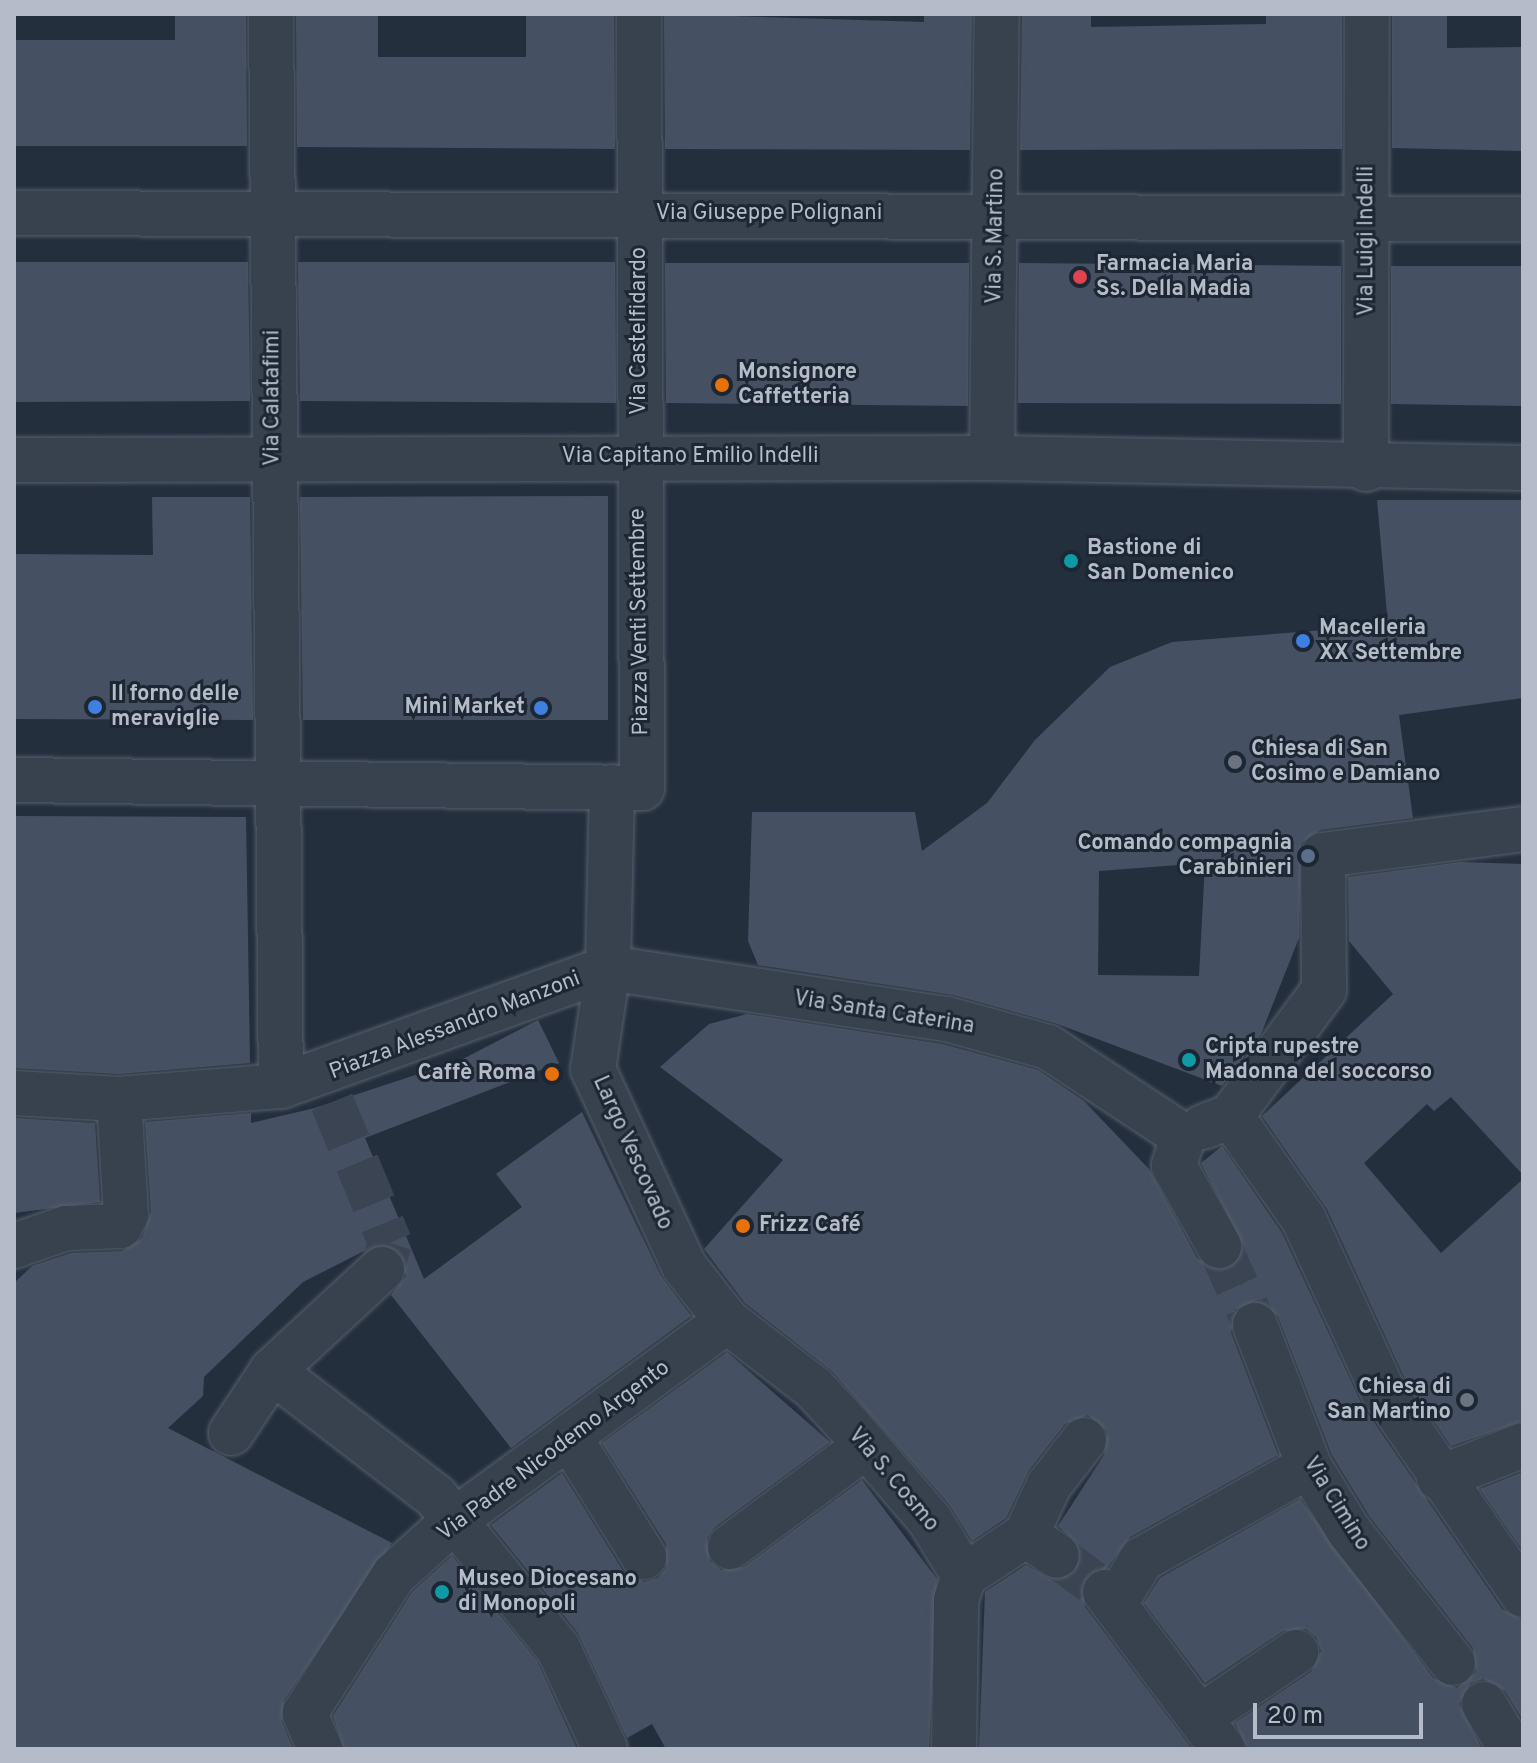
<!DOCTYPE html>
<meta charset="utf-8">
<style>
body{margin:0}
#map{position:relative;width:1537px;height:1763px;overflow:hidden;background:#242f3e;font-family:Overpass,sans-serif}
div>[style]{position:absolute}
.building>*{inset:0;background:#455162}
.minor-tunnel>*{height:44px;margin-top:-22px;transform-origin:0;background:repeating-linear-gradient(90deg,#3a4453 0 44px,transparent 0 66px)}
.roads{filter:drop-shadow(0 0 2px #565f6c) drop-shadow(0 0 2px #565f6c)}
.minor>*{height:44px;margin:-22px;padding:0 22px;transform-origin:22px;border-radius:22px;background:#38414e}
.dots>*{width:22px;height:22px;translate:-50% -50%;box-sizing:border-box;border:4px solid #1d2633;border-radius:50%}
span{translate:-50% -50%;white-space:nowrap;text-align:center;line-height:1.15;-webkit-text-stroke:6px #1d2633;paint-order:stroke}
.street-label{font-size:22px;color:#b4bcc9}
.poi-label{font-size:22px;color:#b4bcc9;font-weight:700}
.left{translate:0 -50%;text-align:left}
.right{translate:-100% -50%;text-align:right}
.frame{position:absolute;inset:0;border:16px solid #b4bcc9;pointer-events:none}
.scale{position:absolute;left:1253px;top:1703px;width:170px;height:36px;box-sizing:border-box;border:4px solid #b4bcc9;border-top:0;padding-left:10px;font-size:24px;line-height:28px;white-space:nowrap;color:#b4bcc9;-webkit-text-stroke:6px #1d2633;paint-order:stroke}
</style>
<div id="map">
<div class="building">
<i style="clip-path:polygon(175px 14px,246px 14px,247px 146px,14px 146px,14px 40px,175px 40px)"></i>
<i style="clip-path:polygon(296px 14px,378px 14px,378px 57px,526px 57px,526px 14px,614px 14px,615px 149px,297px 147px)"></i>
<i style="clip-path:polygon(664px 14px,924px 22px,924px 14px,972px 14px,970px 150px,665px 149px)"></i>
<i style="clip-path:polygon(1022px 14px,1091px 14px,1091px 27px,1266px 24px,1266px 14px,1342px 14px,1342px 149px,1020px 150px)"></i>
<i style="clip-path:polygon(1392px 14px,1447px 14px,1447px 48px,1523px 47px,1523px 151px,1392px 148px)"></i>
<i style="clip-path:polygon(14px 262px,248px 262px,250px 401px,14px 402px)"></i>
<i style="clip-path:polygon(298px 262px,615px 262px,616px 403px,300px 401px)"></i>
<i style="clip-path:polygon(665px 263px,969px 263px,968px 406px,666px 403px)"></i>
<i style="clip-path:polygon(1019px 263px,1341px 266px,1341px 404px,1018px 403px)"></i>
<i style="clip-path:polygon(1391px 266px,1523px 266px,1523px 406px,1391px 404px)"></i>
<i style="clip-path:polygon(608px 496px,608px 720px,303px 720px,300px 497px)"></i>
<i style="clip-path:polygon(152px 497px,250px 497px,253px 720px,14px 719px,14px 554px,153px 555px)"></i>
<i style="clip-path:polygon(evenodd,1377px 500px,1523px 500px,1523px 698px,1399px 715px,1413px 818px,1320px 830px,1301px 843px,1299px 938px,1261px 1034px,1222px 1086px,1055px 1023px,954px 995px,758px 965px,748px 941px,752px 812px,915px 812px,922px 851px,987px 803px,1035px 740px,1110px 667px,1172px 642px,1388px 625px,1377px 500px,1205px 863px,1199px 976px,1098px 975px,1099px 871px,1205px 863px)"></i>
<i style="clip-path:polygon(14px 816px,246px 817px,250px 1063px,119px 1074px,14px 1068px)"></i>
<i style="clip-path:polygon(1461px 862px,1523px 864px,1523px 1175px,1451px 1097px,1434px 1111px,1427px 1104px,1364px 1163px,1441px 1253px,1523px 1179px,1523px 1421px,1451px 1446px,1405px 1379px,1327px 1209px,1262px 1116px,1393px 994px,1349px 941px,1348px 877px)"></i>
<i style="clip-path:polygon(747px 1014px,942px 1044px,1038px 1070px,1084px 1101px,1149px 1169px,1197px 1258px,1218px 1271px,1232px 1267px,1244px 1247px,1201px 1163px,1222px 1146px,1282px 1233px,1362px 1405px,1502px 1609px,1523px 1620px,1523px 1720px,1505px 1691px,1483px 1679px,1471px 1683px,1459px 1704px,1482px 1749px,1248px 1749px,1235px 1723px,1311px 1672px,1321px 1651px,1316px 1637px,1306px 1629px,1283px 1631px,1205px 1683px,1144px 1603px,1160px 1578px,1300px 1499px,1433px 1678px,1457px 1688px,1476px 1672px,1473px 1648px,1370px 1517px,1332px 1455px,1278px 1316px,1258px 1300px,1235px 1310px,1231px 1333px,1278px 1455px,1130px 1537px,1107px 1568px,1082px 1583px,1085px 1607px,1192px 1749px,979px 1749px,985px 1592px,1026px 1565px,1054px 1581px,1077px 1571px,1080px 1546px,1058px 1526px,1104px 1455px,1107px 1431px,1088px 1415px,1065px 1424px,1029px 1470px,1006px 1518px,972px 1541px,949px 1504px,832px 1371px,745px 1303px,704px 1249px,783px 1160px,660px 1067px,709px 1024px)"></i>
<i style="clip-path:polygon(538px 1020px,559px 1063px,365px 1138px,424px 1279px,522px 1207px,496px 1174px,582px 1112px,661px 1276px,691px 1316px,511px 1448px,391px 1295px,406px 1276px,400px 1252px,376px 1245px,303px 1282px,204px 1377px,203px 1396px,168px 1428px,392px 1543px,284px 1700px,282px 1722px,293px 1749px,14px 1749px,14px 1283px,32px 1266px,71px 1253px,122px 1251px,142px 1238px,151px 1212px,145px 1122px,251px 1113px,251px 1123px,315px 1108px,461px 1060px)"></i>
<i style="clip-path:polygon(14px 1118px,95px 1123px,100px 1202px,14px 1213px)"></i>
<i style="clip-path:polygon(727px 1352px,830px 1442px,715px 1527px,707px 1538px,710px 1561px,721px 1570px,744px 1567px,862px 1480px,937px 1579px,929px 1749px,666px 1749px,652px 1724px,627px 1738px,578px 1633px,491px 1525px,562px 1473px,623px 1571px,644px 1582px,658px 1578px,666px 1568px,666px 1544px,602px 1443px)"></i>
<i style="clip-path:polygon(1523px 1472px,1523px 1551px,1480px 1489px)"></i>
<i style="clip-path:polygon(452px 1556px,537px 1661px,577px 1749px,344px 1749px,333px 1716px,413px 1591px)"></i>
</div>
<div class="minor-tunnel">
<i style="left:332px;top:1102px;width:152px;rotate:67.6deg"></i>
<i style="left:390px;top:1243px;width:27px;rotate:107deg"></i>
<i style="left:1219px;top:1246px;width:87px;rotate:65.5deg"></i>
<i style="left:1057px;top:1556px;width:60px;rotate:36.9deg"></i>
</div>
<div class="roads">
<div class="minor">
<i style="left:271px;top:14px;width:1072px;rotate:89.47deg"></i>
<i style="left:14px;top:213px;width:1509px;rotate:0.23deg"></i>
<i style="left:992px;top:458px;width:444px;rotate:-89.4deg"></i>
<i style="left:14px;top:460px;width:978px;rotate:-0.12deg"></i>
<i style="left:992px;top:458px;width:531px;rotate:1.08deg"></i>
<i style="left:1366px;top:469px;width:455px;rotate:-89.9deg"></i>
<i style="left:14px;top:780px;width:628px;rotate:0.73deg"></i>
<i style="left:642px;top:788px;width:774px;rotate:-90.22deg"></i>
<i style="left:612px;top:787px;width:181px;rotate:91.3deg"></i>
<i style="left:608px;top:968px;width:102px;rotate:98.4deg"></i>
<i style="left:593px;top:1069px;width:217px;rotate:65.2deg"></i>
<i style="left:684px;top:1266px;width:70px;rotate:52deg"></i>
<i style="left:727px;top:1321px;width:110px;rotate:37.6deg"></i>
<i style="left:814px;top:1388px;width:53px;rotate:47.3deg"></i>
<i style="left:850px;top:1427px;width:123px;rotate:49.3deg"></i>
<i style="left:930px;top:1520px;width:66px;rotate:58.7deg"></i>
<i style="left:964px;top:1576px;width:74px;rotate:-33.5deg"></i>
<i style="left:1026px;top:1535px;width:37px;rotate:34deg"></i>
<i style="left:608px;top:968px;width:343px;rotate:8.6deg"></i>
<i style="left:947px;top:1019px;width:105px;rotate:15.5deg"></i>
<i style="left:1048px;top:1047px;width:162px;rotate:33.4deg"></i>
<i style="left:14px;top:1093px;width:105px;rotate:3.3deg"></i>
<i style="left:119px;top:1099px;width:163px;rotate:-4.6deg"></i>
<i style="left:281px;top:1086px;width:348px;rotate:-19.8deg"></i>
<i style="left:1231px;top:1116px;width:127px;rotate:54.9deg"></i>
<i style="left:1304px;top:1220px;width:188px;rotate:65.2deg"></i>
<i style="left:1383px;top:1391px;width:247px;rotate:55.5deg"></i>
<i style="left:1203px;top:1127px;width:30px;rotate:-21deg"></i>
<i style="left:1231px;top:1116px;width:157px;rotate:-53.6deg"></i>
<i style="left:1324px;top:990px;width:135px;rotate:-90.4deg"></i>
<i style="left:1323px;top:855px;width:202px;rotate:-7.4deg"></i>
<i style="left:1183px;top:1136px;width:31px;rotate:107deg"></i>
<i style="left:1174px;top:1166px;width:92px;rotate:60.6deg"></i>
<i style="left:14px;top:1246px;width:55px;rotate:-19.1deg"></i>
<i style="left:66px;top:1228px;width:54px;rotate:-2.1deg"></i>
<i style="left:120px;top:1226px;width:13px;rotate:-63deg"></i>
<i style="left:126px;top:1214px;width:115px;rotate:-93.5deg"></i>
<i style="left:382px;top:1269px;width:150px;rotate:137.2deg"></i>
<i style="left:272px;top:1371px;width:207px;rotate:37.5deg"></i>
<i style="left:436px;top:1497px;width:194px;rotate:51.1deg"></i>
<i style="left:558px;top:1648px;width:111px;rotate:65deg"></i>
<i style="left:1255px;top:1325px;width:151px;rotate:69deg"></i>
<i style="left:1309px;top:1466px;width:76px;rotate:58.4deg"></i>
<i style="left:1349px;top:1531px;width:168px;rotate:51.8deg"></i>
<i style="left:231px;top:1433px;width:74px;rotate:-56.5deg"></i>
<i style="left:571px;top:1440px;width:138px;rotate:58deg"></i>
<i style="left:1439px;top:1478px;width:90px;rotate:-21.4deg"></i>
<i style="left:1026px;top:1535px;width:55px;rotate:-65.3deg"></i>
<i style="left:1049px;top:1485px;width:57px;rotate:-52.1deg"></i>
<i style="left:730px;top:1547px;width:169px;rotate:-36.6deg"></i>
<i style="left:1105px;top:1592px;width:196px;rotate:53.1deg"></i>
<i style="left:1117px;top:1600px;width:48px;rotate:-58.6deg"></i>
<i style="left:1142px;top:1559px;width:191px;rotate:-29.1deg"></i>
<i style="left:1484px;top:1704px;width:52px;rotate:59deg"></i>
<i style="left:1200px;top:1717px;width:116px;rotate:-34.1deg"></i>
<i style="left:320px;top:1749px;width:39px;rotate:-113deg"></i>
<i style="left:305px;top:1713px;width:164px;rotate:-57.2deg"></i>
<i style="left:394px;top:1575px;width:82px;rotate:-42deg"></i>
<i style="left:455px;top:1520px;width:337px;rotate:-36.2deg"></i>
<i style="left:954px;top:1749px;width:149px;rotate:-89.2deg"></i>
<i style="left:956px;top:1600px;width:25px;rotate:-72deg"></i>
</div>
</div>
<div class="dots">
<i style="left:1080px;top:277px;background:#e0444e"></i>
<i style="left:722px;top:385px;background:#e8710a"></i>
<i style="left:1071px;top:561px;background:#0f9aa8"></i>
<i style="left:1303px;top:641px;background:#3f7fe0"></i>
<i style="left:95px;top:707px;background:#3f7fe0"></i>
<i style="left:541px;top:708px;background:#3f7fe0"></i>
<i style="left:1235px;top:762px;background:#6b7280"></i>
<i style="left:1308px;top:856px;background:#5c6f8a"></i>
<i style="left:1189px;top:1060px;background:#0f9aa8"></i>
<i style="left:552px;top:1074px;background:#e8710a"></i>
<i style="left:743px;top:1226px;background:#e8710a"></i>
<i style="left:1467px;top:1400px;background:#6b7280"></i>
<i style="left:442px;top:1592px;background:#0f9aa8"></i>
</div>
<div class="street-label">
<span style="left:769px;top:214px">Via Giuseppe Polignani</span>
<span style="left:996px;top:236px;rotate:-89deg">Via S. Martino</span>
<span style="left:1367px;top:241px;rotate:-90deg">Via Luigi Indelli</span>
<span style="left:640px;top:331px;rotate:-90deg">Via Castelfidardo</span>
<span style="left:273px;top:398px;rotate:-90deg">Via Calatafimi</span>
<span style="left:690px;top:457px">Via Capitano Emilio Indelli</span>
<span style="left:640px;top:622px;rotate:-91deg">Piazza Venti Settembre</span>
<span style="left:884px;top:1013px;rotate:9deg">Via Santa Caterina</span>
<span style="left:455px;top:1026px;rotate:-21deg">Piazza Alessandro Manzoni</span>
<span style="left:632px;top:1153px;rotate:66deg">Largo Vescovado</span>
<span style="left:554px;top:1451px;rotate:-37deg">Via Padre Nicodemo Argento</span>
<span style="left:893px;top:1480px;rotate:50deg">Via S. Cosmo</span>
<span style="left:1336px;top:1504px;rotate:58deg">Via Cimino</span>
</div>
<div class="poi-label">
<span class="left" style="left:1096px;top:277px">Farmacia Maria<br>Ss. Della Madia</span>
<span class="left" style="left:738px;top:385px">Monsignore<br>Caffetteria</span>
<span class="left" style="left:1087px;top:561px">Bastione di<br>San Domenico</span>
<span class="left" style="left:1319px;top:641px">Macelleria<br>XX Settembre</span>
<span class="left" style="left:111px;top:707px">Il forno delle<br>meraviglie</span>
<span class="right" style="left:525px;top:708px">Mini Market</span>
<span class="left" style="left:1251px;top:762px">Chiesa di San<br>Cosimo e Damiano</span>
<span class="right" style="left:1292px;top:856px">Comando compagnia<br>Carabinieri</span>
<span class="left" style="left:1205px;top:1060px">Cripta rupestre<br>Madonna del soccorso</span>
<span class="right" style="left:536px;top:1074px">Caffè Roma</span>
<span class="left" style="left:759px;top:1226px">Frizz Café</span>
<span class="right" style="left:1451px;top:1400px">Chiesa di<br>San Martino</span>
<span class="left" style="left:458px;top:1592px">Museo Diocesano<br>di Monopoli</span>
</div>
<div class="frame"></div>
<div class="scale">20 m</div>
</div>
